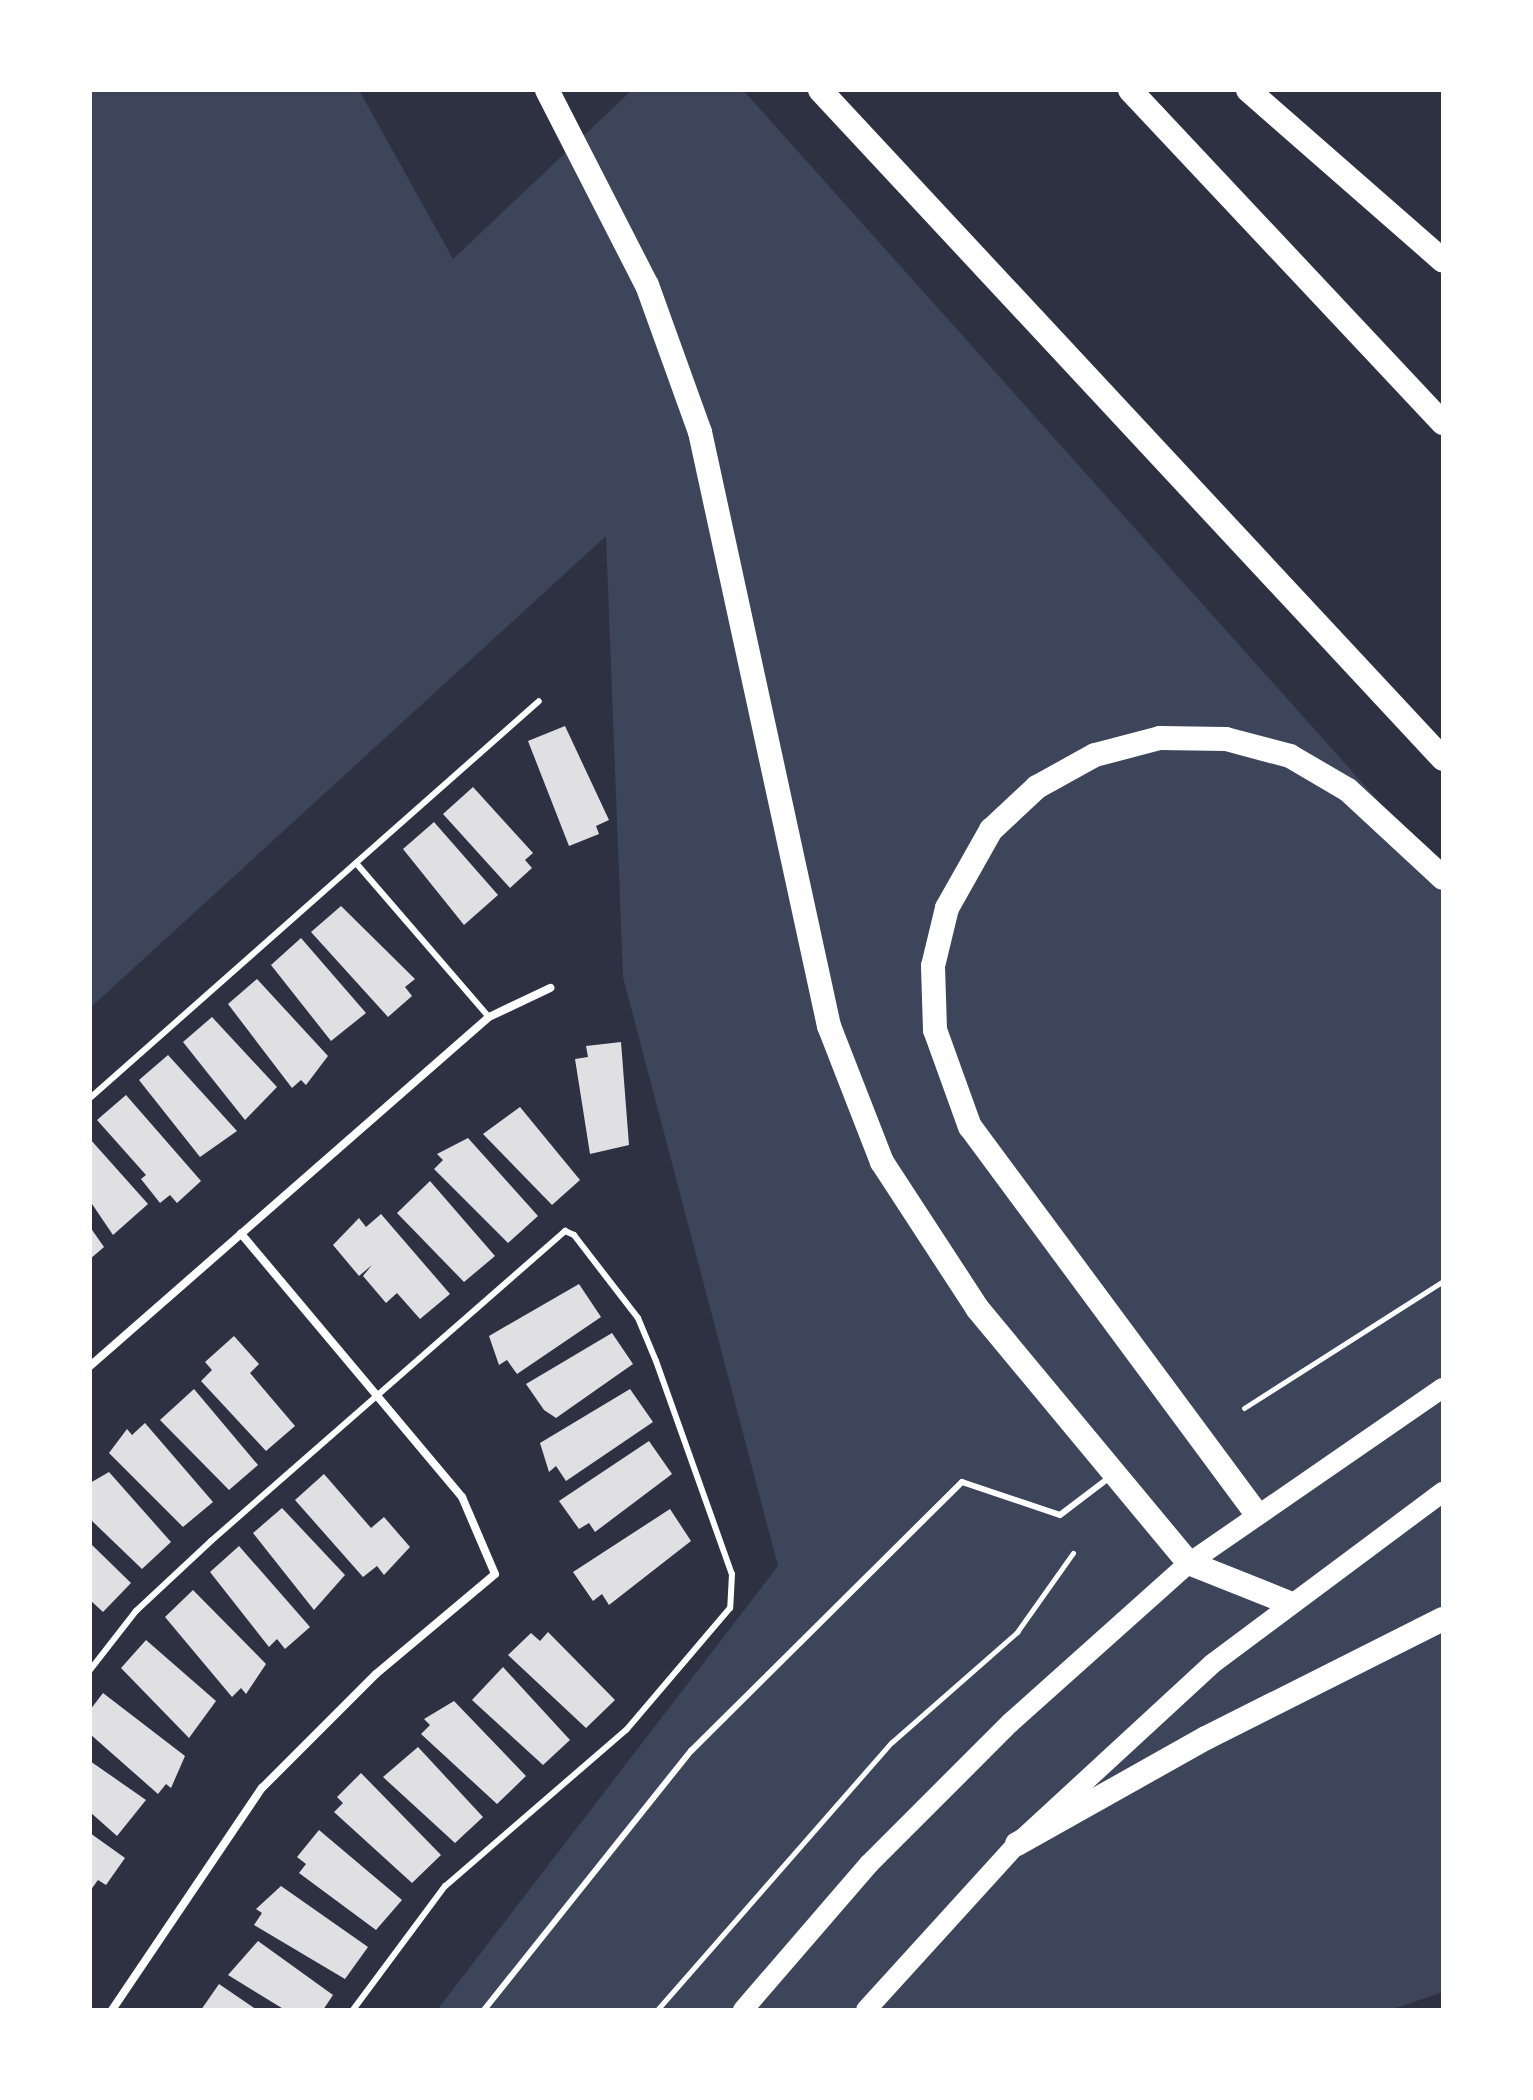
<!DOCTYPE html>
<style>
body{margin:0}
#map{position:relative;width:1533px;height:2100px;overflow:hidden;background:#2d3142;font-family:Raleway,sans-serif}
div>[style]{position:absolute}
.green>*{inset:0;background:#3c4559}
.building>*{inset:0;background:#e0e0e3}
.path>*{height:5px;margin:-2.5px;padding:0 2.5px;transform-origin:2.5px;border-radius:2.5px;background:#fff}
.service>*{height:6px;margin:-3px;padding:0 3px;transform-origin:3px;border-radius:3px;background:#fff}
.minor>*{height:8px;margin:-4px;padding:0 4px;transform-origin:4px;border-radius:4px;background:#fff}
.primary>*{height:20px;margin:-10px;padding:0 10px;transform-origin:10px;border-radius:10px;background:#fff}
.motorway>*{height:24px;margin:-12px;padding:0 12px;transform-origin:12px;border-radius:12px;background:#fff}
span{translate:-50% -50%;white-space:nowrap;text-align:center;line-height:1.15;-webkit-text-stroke:6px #fff;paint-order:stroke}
.frame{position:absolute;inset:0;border:92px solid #fff;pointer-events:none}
</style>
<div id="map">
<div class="green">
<i style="clip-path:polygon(90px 90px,359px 90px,453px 259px,632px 90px,743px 90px,1443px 873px,1443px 1992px,1390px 2010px,437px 2010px,778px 1566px,623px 977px,606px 536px,90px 1008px)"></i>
</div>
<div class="building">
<i style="clip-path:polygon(565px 726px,609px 820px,596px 826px,599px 834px,569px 846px,528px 741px)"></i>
<i style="clip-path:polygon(473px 787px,533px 853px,525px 860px,532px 868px,510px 888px,443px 814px)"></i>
<i style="clip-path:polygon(434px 822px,498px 895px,464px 925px,403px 849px)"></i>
<i style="clip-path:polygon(341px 906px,415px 979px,405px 987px,412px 996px,388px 1017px,311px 932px)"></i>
<i style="clip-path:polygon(301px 938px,366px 1013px,331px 1041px,271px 965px)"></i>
<i style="clip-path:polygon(257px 979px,328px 1056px,306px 1085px,301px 1080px,292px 1088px,228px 1004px)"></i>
<i style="clip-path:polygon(212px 1017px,277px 1087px,245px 1120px,183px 1042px)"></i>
<i style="clip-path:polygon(621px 1042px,629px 1145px,590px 1154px,575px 1059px,588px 1057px,586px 1046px)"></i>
<i style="clip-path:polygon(168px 1055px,237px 1131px,200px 1157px,139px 1080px)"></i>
<i style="clip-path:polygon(126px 1095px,201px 1181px,177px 1203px,170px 1195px,160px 1203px,141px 1179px,146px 1175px,97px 1120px)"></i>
<i style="clip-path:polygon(520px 1107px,580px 1180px,552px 1205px,483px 1134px)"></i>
<i style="clip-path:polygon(468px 1138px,538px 1216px,508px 1243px,434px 1169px,443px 1160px,437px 1154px)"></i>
<i style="clip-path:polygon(90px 1139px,148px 1204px,113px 1235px,90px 1201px)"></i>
<i style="clip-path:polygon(430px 1181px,495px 1256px,464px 1282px,397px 1213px)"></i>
<i style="clip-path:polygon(381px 1214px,450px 1294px,420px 1319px,397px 1293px,386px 1303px,363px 1276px,372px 1265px,359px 1276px,333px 1245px,359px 1218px,366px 1227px)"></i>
<i style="clip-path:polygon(90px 1227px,104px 1247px,90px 1259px)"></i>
<i style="clip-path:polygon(579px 1284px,601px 1317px,517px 1374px,507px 1360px,499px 1365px,489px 1336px)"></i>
<i style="clip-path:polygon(612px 1333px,633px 1364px,556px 1418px,544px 1410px,526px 1384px)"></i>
<i style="clip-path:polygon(234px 1336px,259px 1364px,250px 1373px,295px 1426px,266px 1451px,201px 1381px,212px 1370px,205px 1362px)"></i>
<i style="clip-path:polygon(194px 1389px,258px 1465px,229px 1490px,160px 1420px)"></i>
<i style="clip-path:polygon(630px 1389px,653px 1422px,566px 1481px,556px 1466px,549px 1472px,540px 1443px)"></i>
<i style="clip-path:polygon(145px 1423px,213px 1502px,183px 1527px,109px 1453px,127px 1429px,132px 1435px)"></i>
<i style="clip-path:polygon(649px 1441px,672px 1474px,595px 1532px,589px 1523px,579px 1529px,559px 1501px)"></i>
<i style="clip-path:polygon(109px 1472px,171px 1542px,142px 1569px,90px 1519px,90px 1483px)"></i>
<i style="clip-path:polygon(324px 1474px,371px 1528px,384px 1517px,410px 1547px,384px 1575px,377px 1566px,363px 1577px,295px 1500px)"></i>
<i style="clip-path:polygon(282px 1508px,345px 1575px,314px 1610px,253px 1533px)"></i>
<i style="clip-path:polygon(670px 1509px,691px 1541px,609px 1605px,602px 1594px,593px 1601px,573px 1572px)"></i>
<i style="clip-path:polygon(90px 1543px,131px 1583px,103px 1612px,90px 1600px)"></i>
<i style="clip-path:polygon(239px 1546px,310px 1627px,285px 1649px,277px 1639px,269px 1647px,210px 1572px)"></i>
<i style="clip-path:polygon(193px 1590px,266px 1664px,246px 1694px,241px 1688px,232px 1697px,165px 1617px)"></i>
<i style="clip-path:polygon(548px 1632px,615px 1700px,586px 1728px,508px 1655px,531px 1633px,540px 1641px)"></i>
<i style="clip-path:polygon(146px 1640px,216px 1701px,189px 1738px,121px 1668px)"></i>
<i style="clip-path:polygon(503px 1667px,570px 1740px,543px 1765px,472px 1700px)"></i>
<i style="clip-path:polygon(103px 1693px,185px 1756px,171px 1788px,166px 1784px,158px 1794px,90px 1734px,90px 1710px)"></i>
<i style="clip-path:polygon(454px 1701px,526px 1776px,497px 1804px,421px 1734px,430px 1725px,424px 1719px)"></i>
<i style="clip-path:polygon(418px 1747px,483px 1817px,455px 1843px,383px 1777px)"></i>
<i style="clip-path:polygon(90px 1761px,146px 1800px,117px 1836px,90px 1812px)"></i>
<i style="clip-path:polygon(361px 1773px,441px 1855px,412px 1883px,334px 1812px,343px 1803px,337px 1797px)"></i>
<i style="clip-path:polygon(319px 1830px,402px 1900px,376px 1930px,299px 1873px,306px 1864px,297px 1857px)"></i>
<i style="clip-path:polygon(90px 1833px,125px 1858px,106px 1885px,98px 1880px,90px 1891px)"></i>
<i style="clip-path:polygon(281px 1886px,368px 1947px,345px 1979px,254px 1925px,262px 1913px,256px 1909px)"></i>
<i style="clip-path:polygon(258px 1941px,333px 1995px,323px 2010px,285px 2010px,228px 1975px)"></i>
<i style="clip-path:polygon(219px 1984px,257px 2010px,201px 2010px)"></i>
</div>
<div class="path">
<i style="left:1244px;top:1408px;width:236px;rotate:-32.5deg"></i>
<i style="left:657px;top:2010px;width:356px;rotate:-48.8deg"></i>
<i style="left:892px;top:1742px;width:167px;rotate:-41.3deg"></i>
<i style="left:1017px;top:1632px;width:97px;rotate:-54.7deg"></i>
</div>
<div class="service">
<i style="left:356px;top:863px;width:203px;rotate:49.2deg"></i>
<i style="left:90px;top:1098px;width:599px;rotate:-41.48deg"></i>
<i style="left:90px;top:1670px;width:75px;rotate:-52.1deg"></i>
<i style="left:136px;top:1611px;width:103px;rotate:-43deg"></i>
<i style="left:211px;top:1541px;width:471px;rotate:-41.2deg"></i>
<i style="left:565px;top:1231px;width:10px;rotate:24deg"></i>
<i style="left:574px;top:1235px;width:105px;rotate:52.4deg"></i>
<i style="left:638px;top:1318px;width:47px;rotate:67.3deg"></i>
<i style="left:656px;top:1361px;width:226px;rotate:70.4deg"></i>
<i style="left:732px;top:1574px;width:34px;rotate:93deg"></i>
<i style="left:730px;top:1608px;width:160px;rotate:130.4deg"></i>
<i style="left:626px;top:1730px;width:239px;rotate:139.2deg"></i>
<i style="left:445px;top:1886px;width:154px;rotate:126.6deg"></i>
<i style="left:484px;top:2010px;width:332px;rotate:-51.4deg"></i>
<i style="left:691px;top:1751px;width:382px;rotate:-44.8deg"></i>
<i style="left:962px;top:1482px;width:103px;rotate:18.6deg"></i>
<i style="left:1060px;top:1515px;width:63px;rotate:-37.2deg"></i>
</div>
<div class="minor">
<i style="left:90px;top:1366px;width:530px;rotate:-41.18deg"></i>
<i style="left:489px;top:1017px;width:68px;rotate:-25.4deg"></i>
<i style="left:112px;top:2010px;width:268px;rotate:-56deg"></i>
<i style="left:262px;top:1788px;width:161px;rotate:-45deg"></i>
<i style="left:376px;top:1674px;width:155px;rotate:-40deg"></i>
<i style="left:495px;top:1574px;width:84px;rotate:-113.2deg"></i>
<i style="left:462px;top:1497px;width:344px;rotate:-130deg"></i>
</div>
<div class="primary">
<i style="left:743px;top:2010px;width:193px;rotate:-49.2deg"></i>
<i style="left:869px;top:1864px;width:199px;rotate:-45deg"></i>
<i style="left:1010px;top:1723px;width:240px;rotate:-41.8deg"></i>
<i style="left:1189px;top:1563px;width:308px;rotate:-34.6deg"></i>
<i style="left:866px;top:2010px;width:224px;rotate:-47.7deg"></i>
<i style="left:1017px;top:1844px;width:265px;rotate:-42.7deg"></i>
<i style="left:1212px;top:1664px;width:288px;rotate:-36.7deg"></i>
</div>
<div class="motorway">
<i style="left:547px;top:90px;width:219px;rotate:62.9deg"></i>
<i style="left:647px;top:285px;width:156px;rotate:70.2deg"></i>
<i style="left:700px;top:432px;width:608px;rotate:77.75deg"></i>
<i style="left:829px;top:1026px;width:146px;rotate:68.7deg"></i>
<i style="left:882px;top:1162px;width:174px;rotate:56.9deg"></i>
<i style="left:977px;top:1308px;width:332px;rotate:50.3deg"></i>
<i style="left:1189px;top:1563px;width:105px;rotate:21.7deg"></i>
<i style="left:820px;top:90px;width:914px;rotate:47.04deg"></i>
<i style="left:1130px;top:90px;width:457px;rotate:46.8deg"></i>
<i style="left:1248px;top:90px;width:259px;rotate:41.2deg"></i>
<i style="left:1256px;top:1513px;width:480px;rotate:-126.5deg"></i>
<i style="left:970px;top:1127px;width:103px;rotate:-109.8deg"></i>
<i style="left:935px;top:1030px;width:64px;rotate:-91.8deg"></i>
<i style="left:933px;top:966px;width:60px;rotate:-76.4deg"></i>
<i style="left:947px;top:908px;width:90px;rotate:-60.6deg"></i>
<i style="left:991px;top:830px;width:63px;rotate:-43.1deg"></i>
<i style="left:1037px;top:787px;width:66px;rotate:-28.9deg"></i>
<i style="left:1095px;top:755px;width:67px;rotate:-14.7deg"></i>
<i style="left:1160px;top:738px;width:66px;rotate:0.9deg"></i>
<i style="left:1226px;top:739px;width:66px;rotate:14.9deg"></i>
<i style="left:1290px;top:756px;width:67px;rotate:30.4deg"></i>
<i style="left:1348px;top:790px;width:129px;rotate:42.8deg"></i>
<i style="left:1017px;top:1844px;width:217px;rotate:-29.3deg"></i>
<i style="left:1206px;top:1738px;width:265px;rotate:-26.7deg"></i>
</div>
<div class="frame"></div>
</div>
